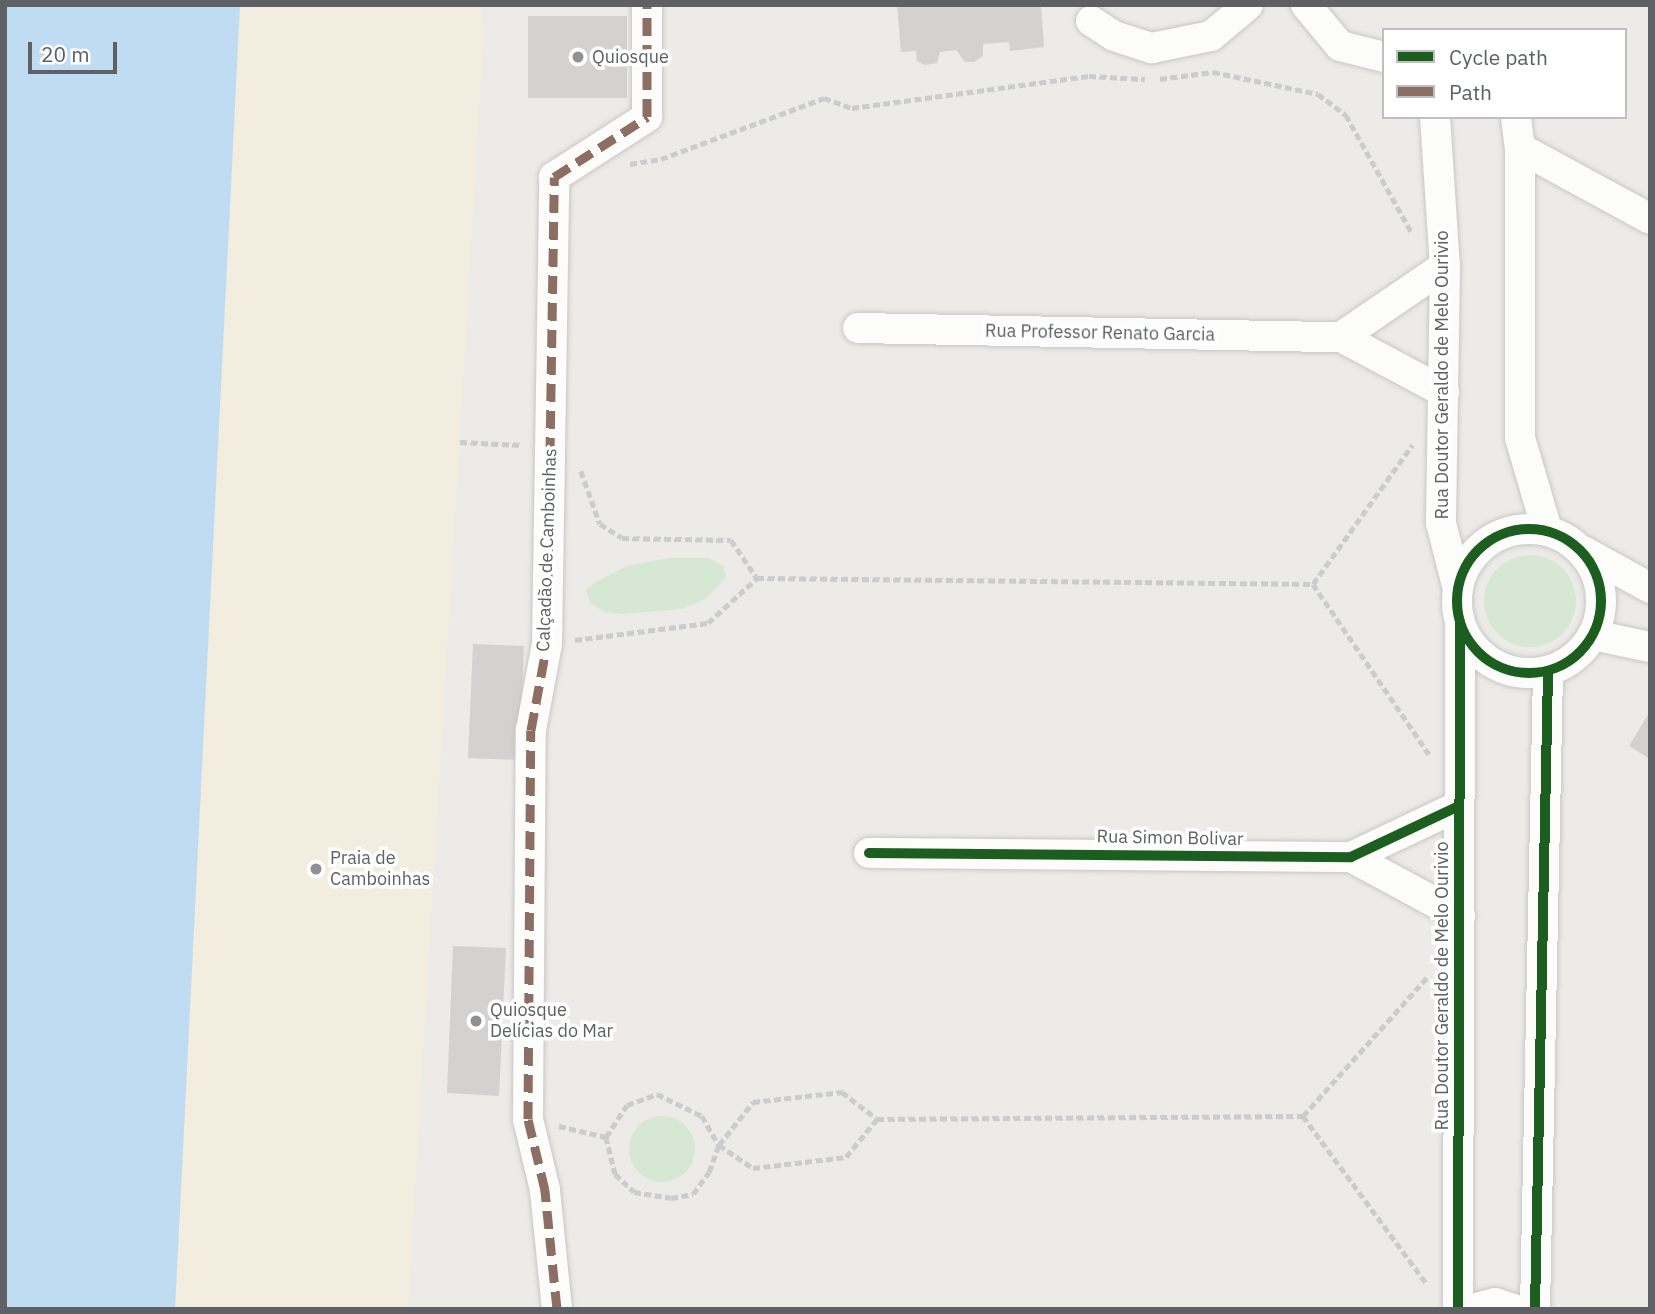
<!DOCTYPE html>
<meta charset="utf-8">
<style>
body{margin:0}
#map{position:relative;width:1655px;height:1314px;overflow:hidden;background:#ecebe7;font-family:"IBM Plex Sans",sans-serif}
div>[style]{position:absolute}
.green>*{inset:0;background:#d6e7d4}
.round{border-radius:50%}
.sand>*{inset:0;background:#f2edde}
.water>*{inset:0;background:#bfdcf2}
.building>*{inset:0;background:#d3d2d0}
.path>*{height:4.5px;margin-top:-2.25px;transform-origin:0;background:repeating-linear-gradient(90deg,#c9cdcb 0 7px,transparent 0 10.5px)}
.roads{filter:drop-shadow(0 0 2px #c8c7c7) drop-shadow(0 0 2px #c8c7c7)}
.minor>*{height:30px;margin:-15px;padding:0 15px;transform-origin:15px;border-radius:15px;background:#fcfcfb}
.minor>.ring{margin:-15px;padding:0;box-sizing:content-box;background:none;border:30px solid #fcfcfb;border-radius:50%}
.quiet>*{height:9px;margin-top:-4.5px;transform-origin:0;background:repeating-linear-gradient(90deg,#8d6e63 0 18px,transparent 0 27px)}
.cycleway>*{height:10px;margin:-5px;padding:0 5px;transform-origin:5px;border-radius:5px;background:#1b5e20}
.cycleway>.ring{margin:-5px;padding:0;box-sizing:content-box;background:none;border:10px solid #1b5e20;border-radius:50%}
.dots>*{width:19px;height:19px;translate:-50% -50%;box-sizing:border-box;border:4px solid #fff;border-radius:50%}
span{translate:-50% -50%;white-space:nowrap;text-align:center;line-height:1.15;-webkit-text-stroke:7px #fff;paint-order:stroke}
.poi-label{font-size:18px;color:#5d6064}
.left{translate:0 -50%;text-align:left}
.street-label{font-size:18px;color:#5d6064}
.frame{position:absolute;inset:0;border:7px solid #5d6064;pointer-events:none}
.legend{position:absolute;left:1382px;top:28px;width:245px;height:91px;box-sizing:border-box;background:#fff;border:2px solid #bebfc1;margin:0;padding:9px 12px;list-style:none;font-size:21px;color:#5d6064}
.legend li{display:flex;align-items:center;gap:14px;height:35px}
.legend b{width:35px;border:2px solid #bebfc1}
.scale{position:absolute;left:28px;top:42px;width:89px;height:32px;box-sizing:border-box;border:4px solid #5d6064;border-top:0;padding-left:9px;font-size:21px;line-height:24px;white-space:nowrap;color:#5d6064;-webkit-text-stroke:5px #fff;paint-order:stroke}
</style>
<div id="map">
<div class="green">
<i class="round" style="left:1484px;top:555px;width:92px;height:92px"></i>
<i style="clip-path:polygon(669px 558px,709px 558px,723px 566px,726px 578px,705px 599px,682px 609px,622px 614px,604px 612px,590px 602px,586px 590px,596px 582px,627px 566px)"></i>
<i class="round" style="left:629px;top:1116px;width:66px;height:66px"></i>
</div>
<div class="sand">
<i style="clip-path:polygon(240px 5px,482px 5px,483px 43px,408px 1309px,175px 1309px)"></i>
</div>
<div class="water">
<i style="clip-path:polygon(5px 5px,240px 5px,175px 1309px,5px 1309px)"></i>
</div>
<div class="building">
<i style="clip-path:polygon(897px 5px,1041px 5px,1044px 47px,1010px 51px,1009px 42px,983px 44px,983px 56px,974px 62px,965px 62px,956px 50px,940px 52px,937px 63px,925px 65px,917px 61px,916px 51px,901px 52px)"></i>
<i style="clip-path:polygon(528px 16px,627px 16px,627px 98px,528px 98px)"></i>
<i style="clip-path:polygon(473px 644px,524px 646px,519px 760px,468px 758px)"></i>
<i style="clip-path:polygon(1650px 711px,1650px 759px,1629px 746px)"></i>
<i style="clip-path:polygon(453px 946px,506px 948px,499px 1096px,447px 1093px)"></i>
</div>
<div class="path">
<i style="left:1160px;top:79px;width:53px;rotate:-7.5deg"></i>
<i style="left:1213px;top:72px;width:107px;rotate:11.8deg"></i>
<i style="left:1318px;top:94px;width:35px;rotate:37deg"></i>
<i style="left:1346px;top:115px;width:135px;rotate:60.8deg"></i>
<i style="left:630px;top:164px;width:31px;rotate:-9deg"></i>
<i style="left:661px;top:159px;width:174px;rotate:-20.5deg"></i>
<i style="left:824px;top:98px;width:30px;rotate:20deg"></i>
<i style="left:852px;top:108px;width:239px;rotate:-7.7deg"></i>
<i style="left:1089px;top:76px;width:56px;rotate:3.1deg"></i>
<i style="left:460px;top:442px;width:62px;rotate:2.8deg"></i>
<i style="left:581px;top:471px;width:56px;rotate:70.3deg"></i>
<i style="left:600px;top:524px;width:26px;rotate:32deg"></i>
<i style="left:622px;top:538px;width:109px;rotate:1.1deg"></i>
<i style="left:731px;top:540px;width:46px;rotate:55.6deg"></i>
<i style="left:757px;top:578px;width:556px;rotate:0.62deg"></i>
<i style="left:1313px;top:584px;width:206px;rotate:55.7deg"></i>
<i style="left:1313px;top:584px;width:171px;rotate:-54.5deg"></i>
<i style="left:575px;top:640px;width:134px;rotate:-7.3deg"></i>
<i style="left:708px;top:623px;width:67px;rotate:-42.6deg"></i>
<i style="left:1303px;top:1116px;width:209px;rotate:53.6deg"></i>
<i style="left:559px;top:1126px;width:48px;rotate:13.2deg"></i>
<i style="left:606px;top:1137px;width:38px;rotate:-57deg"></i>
<i style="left:627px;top:1105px;width:32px;rotate:-20deg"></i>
<i style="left:657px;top:1094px;width:50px;rotate:26.1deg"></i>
<i style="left:702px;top:1116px;width:34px;rotate:60deg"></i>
<i style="left:719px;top:1145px;width:55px;rotate:-51.7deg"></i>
<i style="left:753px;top:1102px;width:90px;rotate:-6.4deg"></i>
<i style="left:842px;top:1092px;width:44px;rotate:37.6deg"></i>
<i style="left:877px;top:1119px;width:426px;rotate:-0.4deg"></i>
<i style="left:1303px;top:1116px;width:189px;rotate:-48.2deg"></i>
<i style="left:606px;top:1137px;width:38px;rotate:76deg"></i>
<i style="left:615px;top:1174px;width:26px;rotate:43deg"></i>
<i style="left:634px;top:1192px;width:37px;rotate:9deg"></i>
<i style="left:671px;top:1198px;width:22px;rotate:-10deg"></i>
<i style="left:693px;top:1194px;width:27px;rotate:-54deg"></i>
<i style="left:709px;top:1172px;width:29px;rotate:-70deg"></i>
<i style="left:719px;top:1145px;width:41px;rotate:34.1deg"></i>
<i style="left:753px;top:1168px;width:94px;rotate:-6.7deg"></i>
<i style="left:846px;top:1157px;width:49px;rotate:-50.8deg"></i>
</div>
<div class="roads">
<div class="minor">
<i style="left:1306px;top:5px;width:53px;rotate:50.3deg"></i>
<i style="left:1340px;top:46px;width:45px;rotate:14deg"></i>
<i style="left:1091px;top:21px;width:27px;rotate:33deg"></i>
<i style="left:1114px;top:36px;width:40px;rotate:18deg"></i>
<i style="left:1152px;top:48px;width:60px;rotate:-11.5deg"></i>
<i style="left:1211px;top:36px;width:48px;rotate:-40deg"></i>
<i style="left:1435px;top:117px;width:149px;rotate:86.2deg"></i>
<i style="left:1445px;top:266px;width:257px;rotate:90.9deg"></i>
<i style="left:1441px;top:523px;width:68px;rotate:75.6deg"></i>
<i style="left:1516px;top:117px;width:31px;rotate:83deg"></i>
<i style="left:1520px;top:148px;width:290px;rotate:90deg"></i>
<i style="left:1520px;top:438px;width:96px;rotate:73.6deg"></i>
<i style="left:1520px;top:148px;width:148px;rotate:28.6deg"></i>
<i style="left:858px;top:328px;width:483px;rotate:1.1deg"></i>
<i style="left:1341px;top:337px;width:117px;rotate:28.1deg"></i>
<i style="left:1341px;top:337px;width:126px;rotate:-34.3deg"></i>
<i class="ring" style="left:1457px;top:529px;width:114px;height:114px"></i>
<i style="left:1583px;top:551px;width:77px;rotate:28.9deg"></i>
<i style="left:1593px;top:635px;width:58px;rotate:11.9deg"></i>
<i style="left:869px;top:853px;width:482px;rotate:0.5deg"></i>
<i style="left:1351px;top:857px;width:119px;rotate:-25.3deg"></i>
<i style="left:1351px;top:857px;width:124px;rotate:28.4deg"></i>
<i style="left:557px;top:1309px;width:120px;rotate:-95.8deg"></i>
<i style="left:545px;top:1190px;width:73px;rotate:-103.5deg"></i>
<i style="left:528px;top:1119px;width:389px;rotate:-89.6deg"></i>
<i style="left:531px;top:730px;width:87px;rotate:-79.5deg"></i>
<i style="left:547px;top:644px;width:467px;rotate:-89.1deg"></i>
<i style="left:554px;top:177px;width:111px;rotate:-32.8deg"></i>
<i style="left:647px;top:117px;width:112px;rotate:-90deg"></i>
<i style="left:1458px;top:1309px;width:687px;rotate:-89.83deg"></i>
<i style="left:1473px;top:1309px;width:23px;rotate:-15deg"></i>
<i style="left:1495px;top:1303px;width:19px;rotate:18deg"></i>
<i style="left:1535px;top:1309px;width:638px;rotate:-88.83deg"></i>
</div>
</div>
<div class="quiet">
<i style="left:557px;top:1309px;width:120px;rotate:-95.8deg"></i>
<i style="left:545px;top:1190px;width:73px;rotate:-103.5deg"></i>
<i style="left:528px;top:1119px;width:389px;rotate:-89.6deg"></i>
<i style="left:531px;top:730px;width:87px;rotate:-79.5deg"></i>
<i style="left:547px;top:644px;width:467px;rotate:-89.1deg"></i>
<i style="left:554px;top:177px;width:111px;rotate:-32.8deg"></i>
<i style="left:647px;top:117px;width:112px;rotate:-90deg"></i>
</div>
<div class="cycleway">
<i class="ring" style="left:1457px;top:529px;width:134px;height:134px"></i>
<i style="left:869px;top:853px;width:482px;rotate:0.5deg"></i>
<i style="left:1351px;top:857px;width:119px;rotate:-25.3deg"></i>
<i style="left:1458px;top:1309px;width:687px;rotate:-89.83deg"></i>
<i style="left:1535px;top:1309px;width:638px;rotate:-88.83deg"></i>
</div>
<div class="dots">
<i style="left:578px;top:57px;background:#8f9192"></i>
<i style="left:316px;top:869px;background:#8f9192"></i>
<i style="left:476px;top:1021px;background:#8f9192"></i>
</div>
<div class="poi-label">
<span class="left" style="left:592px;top:57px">Quiosque</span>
<span class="left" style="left:330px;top:869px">Praia de<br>Camboinhas</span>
<span class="left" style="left:490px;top:1021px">Quiosque<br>Delícias do Mar</span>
</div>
<div class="street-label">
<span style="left:1100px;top:333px;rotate:1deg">Rua Professor Renato Garcia</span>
<span style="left:1442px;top:375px;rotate:-90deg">Rua Doutor Geraldo de Melo Ourivio</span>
<span style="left:547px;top:550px;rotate:-88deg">Calçadão de Camboinhas</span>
<span style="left:1170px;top:838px;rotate:1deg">Rua Simon Bolivar</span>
<span style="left:1442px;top:986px;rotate:-90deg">Rua Doutor Geraldo de Melo Ourivio</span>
</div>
<div class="frame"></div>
<ul class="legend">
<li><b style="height:9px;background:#1b5e20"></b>Cycle path</li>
<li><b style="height:9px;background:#8d6e63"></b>Path</li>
</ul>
<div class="scale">20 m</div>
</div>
